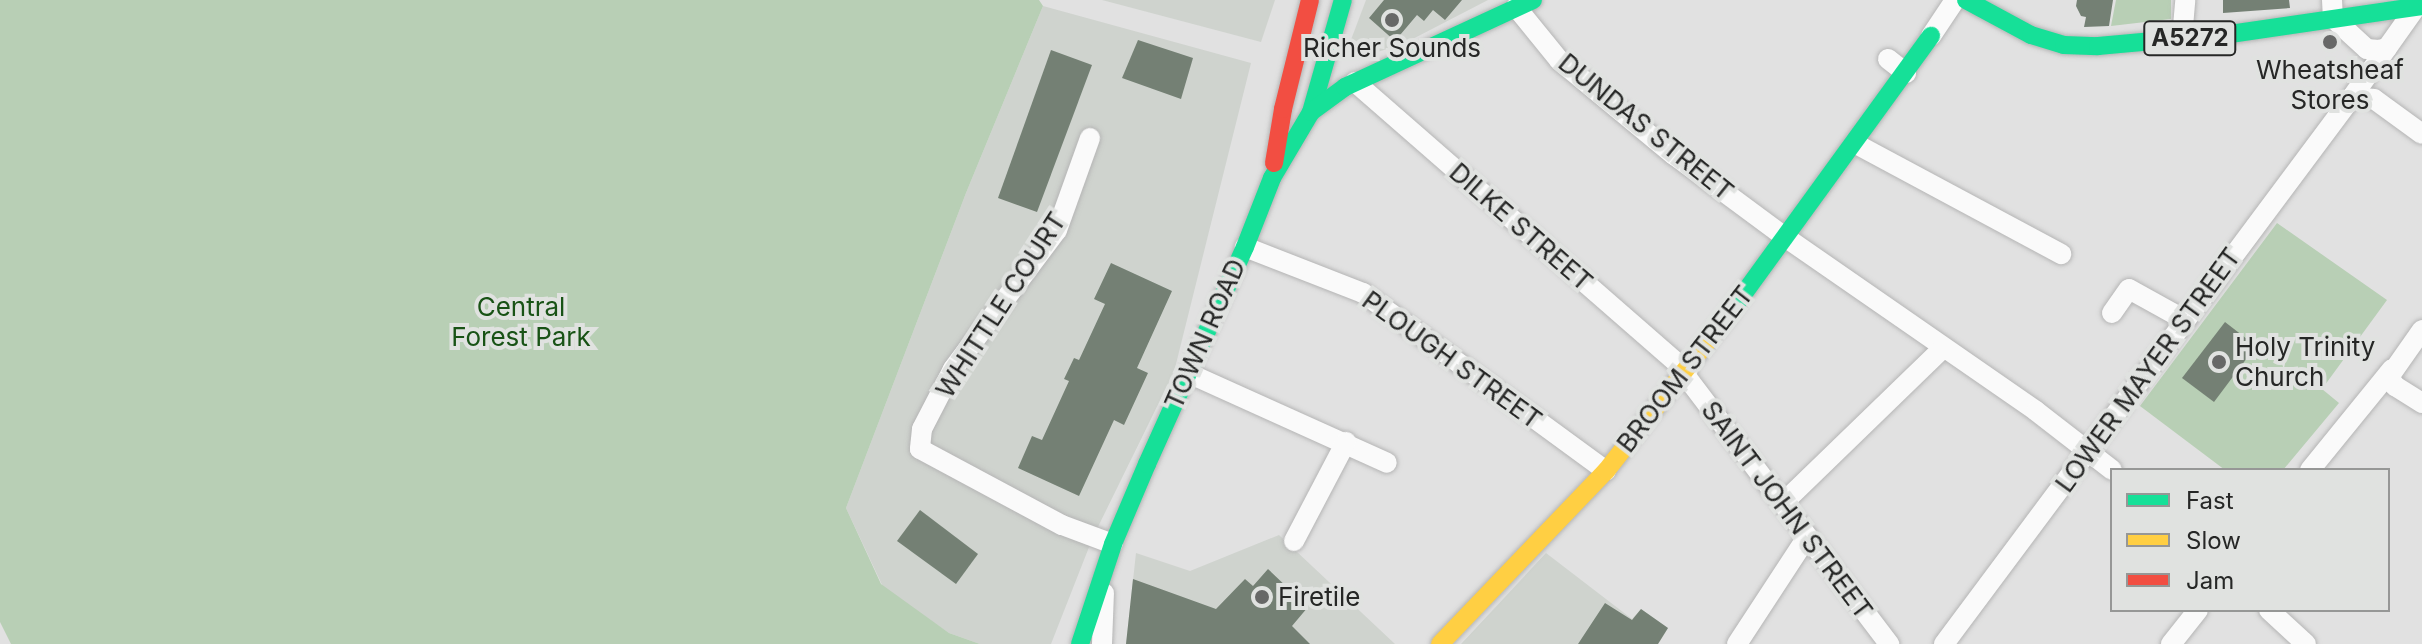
<!DOCTYPE html>
<style>
body{margin:0}
#map{position:relative;width:2422px;height:644px;overflow:hidden;background:#e1e1e1;font-family:Inter,sans-serif}
div>[style]{position:absolute}
.built>*{inset:0;background:#cfd3ce}
.green>*{inset:0;background:#b8cfb5}
.building>*{inset:0;background:#748074}
.roads{filter:drop-shadow(0 0 2px #b5b5b5) drop-shadow(0 0 2px #b5b5b5)}
.street>*{height:20px;margin:-10px;padding:0 10px;transform-origin:10px;border-radius:10px;background:#fafafa}
.fast>*{height:18px;margin:-9px;padding:0 9px;transform-origin:9px;border-radius:9px;background:#16e098}
.slow>*{height:18px;margin:-9px;padding:0 9px;transform-origin:9px;border-radius:9px;background:#ffcf43}
.jam>*{height:18px;margin:-9px;padding:0 9px;transform-origin:9px;border-radius:9px;background:#f24e42}
.dots>*{width:22px;height:22px;translate:-50% -50%;box-sizing:border-box;border:4px solid #e0e2e0;border-radius:50%}
span{translate:-50% -50%;white-space:nowrap;text-align:center;line-height:1.15;-webkit-text-stroke:8px #e0e2e0;paint-order:stroke}
.shield-label span{padding:2px 6px;background:#e0e2e0;border:2px solid;border-radius:6px;-webkit-text-stroke-width:0}
.shield-label{font-size:24px;color:#262726;font-weight:700}
.poi-label{font-size:26px;color:#262726}
.left{translate:0 -50%;text-align:left}
.street-label{font-size:26px;color:#262726}
.park-label{font-size:26px;color:#195316}
.legend{position:absolute;left:2110px;top:468px;width:280px;height:144px;box-sizing:border-box;background:#e0e2e0;border:2px solid #969796;margin:0;padding:10px 14px;list-style:none;font-size:24px;color:#262726}
.legend li{display:flex;align-items:center;gap:16px;height:40px}
.legend b{width:40px;border:2px solid #969796}
</style>
<div id="map">
<div class="built">
<i style="clip-path:polygon(1102px 0,1275px 0,1261px 42px)"></i>
<i style="clip-path:polygon(1366px 0,1488px 0,1401px 45px,1367px 55px,1349px 45px)"></i>
<i style="clip-path:polygon(1043px 6px,1251px 63px,1174px 372px,1093px 537px,1051px 644px,980px 644px,949px 633px,884px 589px,846px 508px,966px 193px)"></i>
<i style="clip-path:polygon(1279px 535px,1395px 644px,1126px 644px,1136px 553px,1190px 571px)"></i>
<i style="clip-path:polygon(1546px 553px,1632px 619px,1641px 609px,1668px 628px,1658px 644px,1461px 644px)"></i>
</div>
<div class="green">
<i style="clip-path:polygon(0 0,1039px 0,1043px 6px,966px 193px,846px 508px,881px 584px,949px 633px,980px 644px,11px 644px,0 622px)"></i>
<i style="clip-path:polygon(2116px 0,2171px 0,2171px 19px,2111px 26px)"></i>
<i style="clip-path:polygon(2277px 223px,2387px 300px,2322px 389px,2339px 403px,2283px 470px,2225px 470px,2140px 406px)"></i>
</div>
<div class="building">
<i style="clip-path:polygon(1384px 0,1462px 0,1445px 20px,1433px 10px,1424px 21px,1417px 15px,1395px 41px,1369px 18px)"></i>
<i style="clip-path:polygon(2077px 0,2113px 0,2109px 26px,2084px 27px,2086px 17px,2081px 16px,2076px 6px)"></i>
<i style="clip-path:polygon(2223px 0,2289px 0,2290px 8px,2223px 13px)"></i>
<i style="clip-path:polygon(1138px 40px,1193px 58px,1181px 99px,1122px 78px)"></i>
<i style="clip-path:polygon(1051px 50px,1092px 65px,1037px 212px,998px 198px)"></i>
<i style="clip-path:polygon(1111px 263px,1172px 291px,1137px 368px,1148px 373px,1124px 425px,1114px 420px,1079px 496px,1018px 468px,1032px 436px,1042px 440px,1069px 381px,1064px 379px,1074px 358px,1079px 360px,1105px 304px,1094px 299px)"></i>
<i style="clip-path:polygon(2225px 322px,2256px 346px,2214px 402px,2182px 378px)"></i>
<i style="clip-path:polygon(920px 510px,978px 554px,956px 584px,897px 541px)"></i>
<i style="clip-path:polygon(1268px 569px,1308px 607px,1292px 626px,1310px 644px,1126px 644px,1133px 579px,1216px 609px,1245px 579px,1253px 586px)"></i>
<i style="clip-path:polygon(1605px 603px,1632px 620px,1641px 609px,1668px 628px,1658px 644px,1578px 644px)"></i>
</div>
<div class="roads">
<div class="street">
<i style="left:2332px;top:0;width:18px;rotate:87deg"></i>
<i style="left:2333px;top:18px;width:46px;rotate:42.4deg"></i>
<i style="left:2367px;top:49px;width:12px;rotate:5deg"></i>
<i style="left:2379px;top:50px;width:8px;rotate:-14deg"></i>
<i style="left:2387px;top:48px;width:50px;rotate:-54.7deg"></i>
<i style="left:1516px;top:7px;width:68px;rotate:50.9deg"></i>
<i style="left:1559px;top:60px;width:149px;rotate:39.6deg"></i>
<i style="left:1674px;top:155px;width:138px;rotate:36.5deg"></i>
<i style="left:1785px;top:237px;width:305px;rotate:34.7deg"></i>
<i style="left:2036px;top:411px;width:96px;rotate:37.8deg"></i>
<i style="left:1931px;top:36px;width:43px;rotate:-56.3deg"></i>
<i style="left:2182px;top:38px;width:38px;rotate:-85deg"></i>
<i style="left:1888px;top:59px;width:23px;rotate:38deg"></i>
<i style="left:1355px;top:82px;width:441px;rotate:41.1deg"></i>
<i style="left:2352px;top:97px;width:60px;rotate:-54.5deg"></i>
<i style="left:1090px;top:138px;width:98px;rotate:109.7deg"></i>
<i style="left:1057px;top:230px;width:174px;rotate:126.8deg"></i>
<i style="left:953px;top:369px;width:68px;rotate:117.3deg"></i>
<i style="left:922px;top:429px;width:20px;rotate:96deg"></i>
<i style="left:920px;top:449px;width:161px;rotate:28.2deg"></i>
<i style="left:1062px;top:525px;width:54px;rotate:20.4deg"></i>
<i style="left:1856px;top:144px;width:233px;rotate:28.2deg"></i>
<i style="left:1245px;top:247px;width:127px;rotate:21.3deg"></i>
<i style="left:1363px;top:293px;width:301px;rotate:36.2deg"></i>
<i style="left:2112px;top:313px;width:29px;rotate:-55deg"></i>
<i style="left:2129px;top:289px;width:64px;rotate:29deg"></i>
<i style="left:2422px;top:330px;width:57px;rotate:125.1deg"></i>
<i style="left:2389px;top:377px;width:11px;rotate:56deg"></i>
<i style="left:2395px;top:386px;width:32px;rotate:32deg"></i>
<i style="left:1188px;top:373px;width:218px;rotate:24.3deg"></i>
<i style="left:1685px;top:375px;width:338px;rotate:52.8deg"></i>
<i style="left:2310px;top:470px;width:130px;rotate:-50.9deg"></i>
<i style="left:1783px;top:503px;width:223px;rotate:-44.1deg"></i>
<i style="left:1294px;top:541px;width:112px;rotate:-62.3deg"></i>
<i style="left:2269px;top:610px;width:50px;rotate:42.6deg"></i>
<i style="left:1102px;top:644px;width:51px;rotate:-87.8deg"></i>
<i style="left:1737px;top:644px;width:128px;rotate:-56.8deg"></i>
<i style="left:1944px;top:644px;width:682px;rotate:-53.28deg"></i>
<i style="left:2352px;top:97px;width:22px;rotate:5deg"></i>
<i style="left:2374px;top:99px;width:59px;rotate:36.1deg"></i>
<i style="left:2171px;top:644px;width:43px;rotate:-51.5deg"></i>
</div>
<div class="fast">
<i style="left:1966px;top:0;width:74px;rotate:28.3deg"></i>
<i style="left:2031px;top:35px;width:34px;rotate:17deg"></i>
<i style="left:2064px;top:45px;width:34px;rotate:2deg"></i>
<i style="left:2098px;top:46px;width:133px;rotate:-5.2deg"></i>
<i style="left:2230px;top:34px;width:194px;rotate:-8.3deg"></i>
<i style="left:1311px;top:112px;width:116px;rotate:-74.1deg"></i>
<i style="left:1726px;top:318px;width:349px;rotate:-54deg"></i>
<i style="left:1080px;top:644px;width:105px;rotate:-71.7deg"></i>
<i style="left:1113px;top:544px;width:87px;rotate:-67deg"></i>
<i style="left:1147px;top:464px;width:238px;rotate:-65.7deg"></i>
<i style="left:1245px;top:247px;width:74px;rotate:-68.6deg"></i>
<i style="left:1272px;top:178px;width:77px;rotate:-59.4deg"></i>
<i style="left:1311px;top:112px;width:42px;rotate:-36.3deg"></i>
<i style="left:1345px;top:87px;width:207px;rotate:-24.8deg"></i>
</div>
<div class="slow">
<i style="left:1440px;top:644px;width:240px;rotate:-46.2deg"></i>
<i style="left:1606px;top:471px;width:194px;rotate:-51.9deg"></i>
</div>
<div class="jam">
<i style="left:1274px;top:163px;width:55px;rotate:-80.5deg"></i>
<i style="left:1283px;top:109px;width:112px;rotate:-76.1deg"></i>
</div>
</div>
<div class="dots">
<i style="left:1392px;top:20px;background:#676867"></i>
<i style="left:2330px;top:42px;background:#676867"></i>
<i style="left:2219px;top:362px;background:#676867"></i>
<i style="left:1262px;top:597px;background:#676867"></i>
</div>
<div class="shield-label">
<span style="left:2190px;top:38px">A5272</span>
</div>
<div class="poi-label">
<span style="left:1392px;top:48px">Richer Sounds</span>
<span style="left:2330px;top:85px">Wheatsheaf<br>Stores</span>
<span class="left" style="left:2235px;top:362px">Holy Trinity<br>Church</span>
<span class="left" style="left:1278px;top:597px">Firetile</span>
</div>
<div class="street-label">
<span style="left:1646px;top:127px;rotate:39deg">DUNDAS STREET</span>
<span style="left:1521px;top:227px;rotate:41deg">DILKE STREET</span>
<span style="left:1001px;top:305px;rotate:-57deg">WHITTLE COURT</span>
<span style="left:1205px;top:334px;rotate:-66deg">TOWN ROAD</span>
<span style="left:1452px;top:360px;rotate:36deg">PLOUGH STREET</span>
<span style="left:1685px;top:369px;rotate:-52deg">BROOM STREET</span>
<span style="left:2148px;top:370px;rotate:-54deg">LOWER MAYER STREET</span>
<span style="left:1787px;top:510px;rotate:53deg">SAINT JOHN STREET</span>
</div>
<div class="park-label">
<span style="left:521px;top:322px">Central<br>Forest Park</span>
</div>
<ul class="legend">
<li><b style="height:10px;background:#16e098"></b>Fast</li>
<li><b style="height:10px;background:#ffcf43"></b>Slow</li>
<li><b style="height:10px;background:#f24e42"></b>Jam</li>
</ul>
</div>
